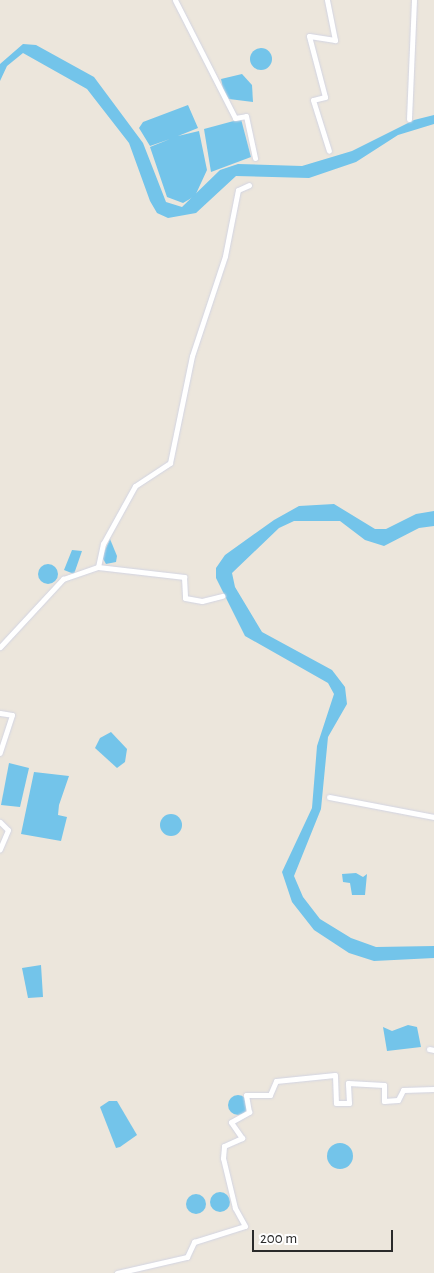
<!DOCTYPE html>
<style>
body{margin:0}
#map{position:relative;width:434px;height:1273px;overflow:hidden;background:#ece6dc;font-family:"Alegreya Sans",sans-serif}
div>[style]{position:absolute}
.water>*{inset:0;background:#73c4ea}
.round{border-radius:50%}
.roads{filter:drop-shadow(0 0 1px #d2d4e2) drop-shadow(0 0 1px #d2d4e2)}
.minor>*{height:5px;margin:-2.5px;padding:0 2.5px;transform-origin:2.5px;border-radius:2.5px;background:#fff}
span{translate:-50% -50%;white-space:nowrap;text-align:center;line-height:1.15;-webkit-text-stroke:4.5px #fff;paint-order:stroke}
.scale{position:absolute;left:252px;top:1230px;width:141px;height:22px;box-sizing:border-box;border:2px solid #2a2a2a;border-top:0;padding-left:6px;font-size:15px;line-height:18px;white-space:nowrap;color:#2a2a2a;-webkit-text-stroke:4px #fff;paint-order:stroke}
</style>
<div id="map">
<div class="water">
<i style="clip-path:polygon(23px 44px,36px 45px,94px 77px,143px 143px,166px 202px,182px 207px,220px 170px,238px 164px,302px 166px,352px 151px,414px 120px,434px 115px,434px 124px,398px 135px,356px 162px,309px 178px,236px 176px,196px 213px,168px 218px,157px 213px,150px 201px,129px 143px,87px 89px,23px 53px,7px 66px,0 81px,0 64px)"></i>
<i class="round" style="left:250px;top:48px;width:22px;height:22px"></i>
<i style="clip-path:polygon(242px 74px,252px 85px,253px 102px,229px 99px,224px 94px,221px 79px)"></i>
<i style="clip-path:polygon(188px 105px,198px 128px,178px 136px,199px 131px,207px 170px,195px 196px,183px 203px,167px 197px,150px 147px,170px 139px,150px 146px,139px 128px,143px 122px)"></i>
<i style="clip-path:polygon(241px 119px,251px 157px,211px 172px,204px 129px)"></i>
<i style="clip-path:polygon(334px 504px,375px 529px,386px 529px,416px 514px,434px 511px,434px 526px,419px 528px,384px 546px,365px 540px,340px 521px,294px 521px,279px 528px,232px 573px,235px 587px,262px 632px,332px 670px,345px 687px,347px 704px,328px 737px,321px 809px,294px 876px,303px 897px,320px 919px,351px 938px,376px 947px,434px 946px,434px 958px,374px 961px,349px 953px,314px 930px,292px 902px,282px 872px,312px 808px,317px 746px,334px 694px,328px 683px,245px 636px,216px 578px,216px 568px,225px 555px,274px 520px,299px 506px)"></i>
<i style="clip-path:polygon(110px 539px,117px 556px,116px 562px,106px 564px,102px 557px)"></i>
<i style="clip-path:polygon(72px 550px,82px 551px,74px 574px,64px 570px)"></i>
<i class="round" style="left:38px;top:564px;width:20px;height:20px"></i>
<i style="clip-path:polygon(111px 732px,127px 749px,125px 762px,117px 768px,95px 748px,100px 738px)"></i>
<i style="clip-path:polygon(9px 763px,29px 768px,20px 807px,1px 805px)"></i>
<i style="clip-path:polygon(34px 772px,69px 776px,59px 805px,58px 815px,67px 817px,61px 841px,21px 834px)"></i>
<i class="round" style="left:160px;top:814px;width:22px;height:22px"></i>
<i style="clip-path:polygon(356px 873px,363px 877px,367px 874px,365px 895px,352px 895px,350px 883px,343px 882px,342px 874px)"></i>
<i style="clip-path:polygon(41px 965px,43px 997px,28px 998px,22px 968px)"></i>
<i style="clip-path:polygon(408px 1025px,417px 1027px,421px 1047px,387px 1051px,383px 1027px,392px 1031px)"></i>
<i class="round" style="left:228px;top:1095px;width:20px;height:20px"></i>
<i style="clip-path:polygon(109px 1101px,117px 1101px,137px 1135px,120px 1147px,116px 1148px,100px 1107px)"></i>
<i class="round" style="left:327px;top:1143px;width:26px;height:26px"></i>
<i class="round" style="left:210px;top:1192px;width:20px;height:20px"></i>
<i class="round" style="left:186px;top:1194px;width:20px;height:20px"></i>
</div>
<div class="roads">
<div class="minor">
<i style="left:175px;top:0;width:132px;rotate:63deg"></i>
<i style="left:235px;top:118px;width:11px;rotate:-10deg"></i>
<i style="left:246px;top:116px;width:43px;rotate:77.9deg"></i>
<i style="left:327px;top:0;width:41px;rotate:78.7deg"></i>
<i style="left:335px;top:40px;width:26px;rotate:-171deg"></i>
<i style="left:309px;top:36px;width:63px;rotate:75.3deg"></i>
<i style="left:325px;top:97px;width:12px;rotate:166deg"></i>
<i style="left:313px;top:100px;width:53px;rotate:72.6deg"></i>
<i style="left:409px;top:119px;width:119px;rotate:-87.6deg"></i>
<i style="left:98px;top:567px;width:87px;rotate:6.6deg"></i>
<i style="left:184px;top:577px;width:21px;rotate:87deg"></i>
<i style="left:185px;top:598px;width:17px;rotate:10deg"></i>
<i style="left:202px;top:601px;width:21px;rotate:-14deg"></i>
<i style="left:0;top:647px;width:93px;rotate:-47.2deg"></i>
<i style="left:63px;top:579px;width:37px;rotate:-19deg"></i>
<i style="left:98px;top:567px;width:24px;rotate:-78deg"></i>
<i style="left:103px;top:544px;width:66px;rotate:-61.1deg"></i>
<i style="left:135px;top:486px;width:42px;rotate:-33.3deg"></i>
<i style="left:170px;top:463px;width:109px;rotate:-78.4deg"></i>
<i style="left:192px;top:356px;width:105px;rotate:-71.7deg"></i>
<i style="left:225px;top:256px;width:67px;rotate:-78.9deg"></i>
<i style="left:238px;top:190px;width:12px;rotate:-24deg"></i>
<i style="left:0;top:713px;width:12px;rotate:9deg"></i>
<i style="left:12px;top:715px;width:40px;rotate:108deg"></i>
<i style="left:329px;top:797px;width:107px;rotate:10.8deg"></i>
<i style="left:0;top:822px;width:11px;rotate:45deg"></i>
<i style="left:8px;top:830px;width:21px;rotate:113deg"></i>
<i style="left:429px;top:1049px;width:5px;rotate:11deg"></i>
<i style="left:117px;top:1273px;width:72px;rotate:-12.9deg"></i>
<i style="left:187px;top:1257px;width:17px;rotate:-65deg"></i>
<i style="left:194px;top:1242px;width:53px;rotate:-17.4deg"></i>
<i style="left:245px;top:1226px;width:21px;rotate:-119deg"></i>
<i style="left:235px;top:1208px;width:51px;rotate:-103.5deg"></i>
<i style="left:223px;top:1158px;width:12px;rotate:-85deg"></i>
<i style="left:224px;top:1146px;width:20px;rotate:-24deg"></i>
<i style="left:242px;top:1138px;width:19px;rotate:-125deg"></i>
<i style="left:231px;top:1122px;width:21px;rotate:-29deg"></i>
<i style="left:249px;top:1112px;width:17px;rotate:-100deg"></i>
<i style="left:246px;top:1095px;width:24px"></i>
<i style="left:270px;top:1095px;width:15px;rotate:-67deg"></i>
<i style="left:276px;top:1081px;width:59px;rotate:-5.8deg"></i>
<i style="left:335px;top:1075px;width:28px;rotate:88deg"></i>
<i style="left:336px;top:1103px;width:13px"></i>
<i style="left:349px;top:1103px;width:20px;rotate:-93deg"></i>
<i style="left:348px;top:1083px;width:36px;rotate:3deg"></i>
<i style="left:384px;top:1085px;width:16px;rotate:90deg"></i>
<i style="left:384px;top:1101px;width:14px;rotate:-4deg"></i>
<i style="left:398px;top:1100px;width:11px;rotate:-63deg"></i>
<i style="left:403px;top:1090px;width:31px;rotate:-2deg"></i>
</div>
</div>
<div class="scale">200 m</div>
</div>
